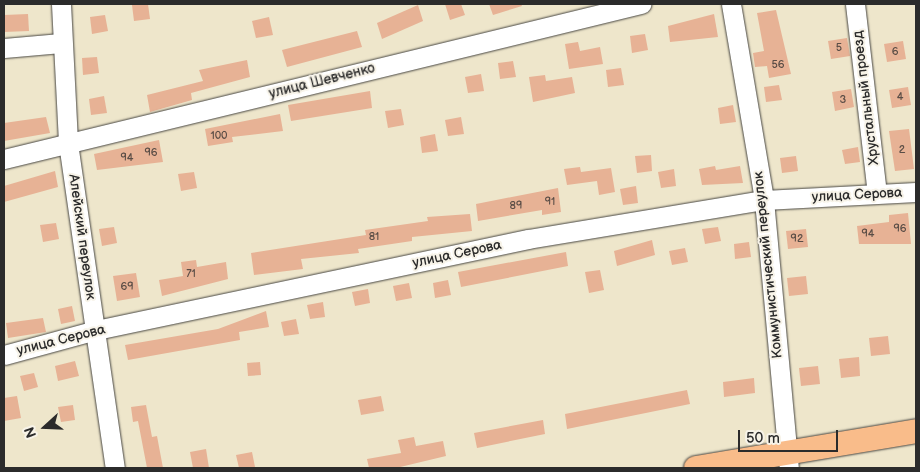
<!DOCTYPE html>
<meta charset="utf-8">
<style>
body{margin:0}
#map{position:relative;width:920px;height:472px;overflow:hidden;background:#eee6cb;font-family:"Balsamiq Sans",sans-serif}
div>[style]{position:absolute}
.building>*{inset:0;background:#e7b295}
.roads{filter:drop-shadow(0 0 1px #484743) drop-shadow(0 0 1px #484743)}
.minor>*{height:19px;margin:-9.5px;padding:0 9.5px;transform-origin:9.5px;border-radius:9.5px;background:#fff}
.major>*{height:24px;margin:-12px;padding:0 12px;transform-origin:12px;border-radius:12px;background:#f9bc8a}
span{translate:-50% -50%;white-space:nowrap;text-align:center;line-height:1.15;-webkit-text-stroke:4px #f7f3e8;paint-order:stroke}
.number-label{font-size:11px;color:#5a4d46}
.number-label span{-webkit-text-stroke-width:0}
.street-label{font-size:14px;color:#2b2b2b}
.frame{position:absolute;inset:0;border:5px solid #2b2b2b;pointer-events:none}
.north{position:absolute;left:20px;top:402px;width:50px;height:50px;-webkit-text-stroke:4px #f7f3e8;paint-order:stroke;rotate:250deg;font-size:14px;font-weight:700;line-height:20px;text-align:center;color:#2b2b2b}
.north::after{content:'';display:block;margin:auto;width:18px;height:22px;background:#2b2b2b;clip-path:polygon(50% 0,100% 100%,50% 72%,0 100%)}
.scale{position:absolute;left:738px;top:430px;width:100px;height:22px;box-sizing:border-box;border:2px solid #2b2b2b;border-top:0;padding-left:6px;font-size:15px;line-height:18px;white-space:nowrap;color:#2b2b2b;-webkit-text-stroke:4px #f7f3e8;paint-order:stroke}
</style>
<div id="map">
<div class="building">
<i style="clip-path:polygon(138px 4px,148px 4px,150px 19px,134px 21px,132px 5px)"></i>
<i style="clip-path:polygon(445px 4px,461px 4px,465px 15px,450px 20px)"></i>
<i style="clip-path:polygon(489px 4px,521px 4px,522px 6px,493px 15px)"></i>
<i style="clip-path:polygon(418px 5px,423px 21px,382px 39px,377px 23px)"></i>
<i style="clip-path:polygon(776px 10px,791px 74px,769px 78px,767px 66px,755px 67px,753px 53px,764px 51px,757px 13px)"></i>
<i style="clip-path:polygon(28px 14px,29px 31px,4px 32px,4px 15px)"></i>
<i style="clip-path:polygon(714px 14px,718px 37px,670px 42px,668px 26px)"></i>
<i style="clip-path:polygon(105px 15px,108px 31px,92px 34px,90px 17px)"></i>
<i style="clip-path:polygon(269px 17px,273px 35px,256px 38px,252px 21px)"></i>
<i style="clip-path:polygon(357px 31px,362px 47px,287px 67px,282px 50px)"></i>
<i style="clip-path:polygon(645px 34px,648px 50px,632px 53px,630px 36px)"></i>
<i style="clip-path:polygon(847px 38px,850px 56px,831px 59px,828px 41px)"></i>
<i style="clip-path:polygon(903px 41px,906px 59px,887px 62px,884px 44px)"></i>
<i style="clip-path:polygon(578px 42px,580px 51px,600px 47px,603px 64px,569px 69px,565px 44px)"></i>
<i style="clip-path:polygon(97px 57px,99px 73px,83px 75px,82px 58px)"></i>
<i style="clip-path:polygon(247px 60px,250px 77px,191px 93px,192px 100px,150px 112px,147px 95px,203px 81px,199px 70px)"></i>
<i style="clip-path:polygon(513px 61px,516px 77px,500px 79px,498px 63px)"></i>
<i style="clip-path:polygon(621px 68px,624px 85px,608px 87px,606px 70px)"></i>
<i style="clip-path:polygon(481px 74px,484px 91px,468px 93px,465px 77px)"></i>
<i style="clip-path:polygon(545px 75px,546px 81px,572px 77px,575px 93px,533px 102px,529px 77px)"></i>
<i style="clip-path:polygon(779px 85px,782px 100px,766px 102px,764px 87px)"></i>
<i style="clip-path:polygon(908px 87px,911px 105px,892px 108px,889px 90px)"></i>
<i style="clip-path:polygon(851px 89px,854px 107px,835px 111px,832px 92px)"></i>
<i style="clip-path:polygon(370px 91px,372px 108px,291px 121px,288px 105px)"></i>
<i style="clip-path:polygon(104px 96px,107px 113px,91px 115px,89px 99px)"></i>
<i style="clip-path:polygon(733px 105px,736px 122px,720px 124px,718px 108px)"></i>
<i style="clip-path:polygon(401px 109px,404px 125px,388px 128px,385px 111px)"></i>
<i style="clip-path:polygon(280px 114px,283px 131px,232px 137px,233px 142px,208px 146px,205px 129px)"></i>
<i style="clip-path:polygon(46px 117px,50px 133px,4px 141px,4px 123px)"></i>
<i style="clip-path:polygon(461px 117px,464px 134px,448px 136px,445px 120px)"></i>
<i style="clip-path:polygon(909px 129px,914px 169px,895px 171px,889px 131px)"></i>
<i style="clip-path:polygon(435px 134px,438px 151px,422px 153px,420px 137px)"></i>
<i style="clip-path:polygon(159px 140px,163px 162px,97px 170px,94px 154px)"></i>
<i style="clip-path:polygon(858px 147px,860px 162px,845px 164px,842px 150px)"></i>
<i style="clip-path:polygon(651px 155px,652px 171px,637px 173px,635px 156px)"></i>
<i style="clip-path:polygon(796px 156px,798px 171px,782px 173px,780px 158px)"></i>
<i style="clip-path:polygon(715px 166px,716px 170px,740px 166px,743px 183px,702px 185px,699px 169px)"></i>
<i style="clip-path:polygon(580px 167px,581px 172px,611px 168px,615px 192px,599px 195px,597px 181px,567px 185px,564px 169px)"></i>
<i style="clip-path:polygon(674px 169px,676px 186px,661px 188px,658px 172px)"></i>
<i style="clip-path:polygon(55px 171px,58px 187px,4px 202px,4px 186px)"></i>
<i style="clip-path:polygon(194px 172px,197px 188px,181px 191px,178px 174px)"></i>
<i style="clip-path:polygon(636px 186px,638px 203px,623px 205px,620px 189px)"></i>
<i style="clip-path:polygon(558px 188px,561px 212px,542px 215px,542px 210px,478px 221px,476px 204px)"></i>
<i style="clip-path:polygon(908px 213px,911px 244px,859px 244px,857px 226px,889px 222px,889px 215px)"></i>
<i style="clip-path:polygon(470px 214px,472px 231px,412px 237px,412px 241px,358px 249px,359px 253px,301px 259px,303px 269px,254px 275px,251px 253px,366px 235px,365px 230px,428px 221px,427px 217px)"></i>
<i style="clip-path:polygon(56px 223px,59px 239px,43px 242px,40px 225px)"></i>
<i style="clip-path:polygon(114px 227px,117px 243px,102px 246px,99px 229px)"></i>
<i style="clip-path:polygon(718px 227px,721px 241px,705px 244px,702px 229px)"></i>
<i style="clip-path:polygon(806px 229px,808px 247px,788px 249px,786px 231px)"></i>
<i style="clip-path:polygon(652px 240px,655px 255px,617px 266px,614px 251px)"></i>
<i style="clip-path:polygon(749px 242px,751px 257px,735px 259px,734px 244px)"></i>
<i style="clip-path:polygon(685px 248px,688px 262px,672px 265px,669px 251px)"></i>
<i style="clip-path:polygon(566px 252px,568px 266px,461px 287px,458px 272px)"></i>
<i style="clip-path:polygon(196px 260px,197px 267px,226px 262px,228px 279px,162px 296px,159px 280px,183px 276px,181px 262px)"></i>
<i style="clip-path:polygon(600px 270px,604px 290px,589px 293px,585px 272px)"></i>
<i style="clip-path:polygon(136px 273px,140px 297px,117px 301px,113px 276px)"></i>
<i style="clip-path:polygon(806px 276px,808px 294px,789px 296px,787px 278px)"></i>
<i style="clip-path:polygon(448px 280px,451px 295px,435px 298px,433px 283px)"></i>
<i style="clip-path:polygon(409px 283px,412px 298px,396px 301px,393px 286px)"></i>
<i style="clip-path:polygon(368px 289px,370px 303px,355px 306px,352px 292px)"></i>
<i style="clip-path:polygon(323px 302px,325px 317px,310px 319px,307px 305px)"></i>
<i style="clip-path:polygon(72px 306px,75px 321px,61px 324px,58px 309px)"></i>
<i style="clip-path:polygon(266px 311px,269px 327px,239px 332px,240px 340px,128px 360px,125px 345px,218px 329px)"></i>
<i style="clip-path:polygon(43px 318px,46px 332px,8px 338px,6px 323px)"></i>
<i style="clip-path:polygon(296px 319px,299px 334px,284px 336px,281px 322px)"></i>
<i style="clip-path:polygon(888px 336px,890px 354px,871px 356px,869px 338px)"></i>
<i style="clip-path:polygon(859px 357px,860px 376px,841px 378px,839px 359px)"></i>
<i style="clip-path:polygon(75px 361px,79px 376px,58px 381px,55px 366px)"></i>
<i style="clip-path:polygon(260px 362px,261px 375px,248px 376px,247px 363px)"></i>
<i style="clip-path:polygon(818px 366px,820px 384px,801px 386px,799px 368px)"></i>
<i style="clip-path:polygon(34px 373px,38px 387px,24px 391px,20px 376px)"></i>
<i style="clip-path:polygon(754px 378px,755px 393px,724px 397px,723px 382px)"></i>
<i style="clip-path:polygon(687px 390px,690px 404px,567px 429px,565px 414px)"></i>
<i style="clip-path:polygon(17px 396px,21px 418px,4px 421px,4px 398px)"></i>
<i style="clip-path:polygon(381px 396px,384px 411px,361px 415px,358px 400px)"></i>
<i style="clip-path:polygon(73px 405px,75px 420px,61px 422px,58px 407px)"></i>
<i style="clip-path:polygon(146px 405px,152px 437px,157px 436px,163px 468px,147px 468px,138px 421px,133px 422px,131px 407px)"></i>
<i style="clip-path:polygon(543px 420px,545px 434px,477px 448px,474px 433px)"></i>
<i style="clip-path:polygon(414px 437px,416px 446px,443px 441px,446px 456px,396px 468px,369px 468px,367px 459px,401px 453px,398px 440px)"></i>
<i style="clip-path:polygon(206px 449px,209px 468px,193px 468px,190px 452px)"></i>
<i style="clip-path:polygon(252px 452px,255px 467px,239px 468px,236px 455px)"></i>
</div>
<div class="roads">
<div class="minor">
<i style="left:61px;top:4px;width:139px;rotate:87.1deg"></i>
<i style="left:68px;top:143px;width:328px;rotate:81.8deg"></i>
<i style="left:731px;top:4px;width:199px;rotate:80.4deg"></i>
<i style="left:764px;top:200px;width:269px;rotate:84.7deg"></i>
<i style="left:855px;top:4px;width:190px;rotate:83.4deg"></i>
<i style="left:4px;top:48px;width:57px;rotate:-5deg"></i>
<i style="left:4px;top:159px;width:656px;rotate:-13.68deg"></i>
<i style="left:4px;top:355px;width:95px;rotate:-15.2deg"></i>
<i style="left:96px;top:330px;width:441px;rotate:-11.9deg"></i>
<i style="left:528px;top:239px;width:239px;rotate:-9.4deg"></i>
<i style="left:764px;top:200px;width:152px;rotate:-3deg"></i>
</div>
<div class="major">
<i style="left:696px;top:468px;width:223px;rotate:-9.5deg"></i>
</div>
</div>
<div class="number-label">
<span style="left:839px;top:48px">5</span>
<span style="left:895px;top:52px">6</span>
<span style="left:778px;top:65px">56</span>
<span style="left:900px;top:97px">4</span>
<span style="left:843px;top:100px">3</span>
<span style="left:219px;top:136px">100</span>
<span style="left:902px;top:150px">2</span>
<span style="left:151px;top:153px">96</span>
<span style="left:127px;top:158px">94</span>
<span style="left:550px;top:202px">91</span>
<span style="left:516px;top:206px">89</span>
<span style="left:900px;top:229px">96</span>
<span style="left:868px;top:234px">94</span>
<span style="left:374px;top:237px">81</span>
<span style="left:797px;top:239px">92</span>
<span style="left:191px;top:274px">71</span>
<span style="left:127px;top:287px">69</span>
</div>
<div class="street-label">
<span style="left:322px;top:81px;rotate:-14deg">улица Шевченко</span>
<span style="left:866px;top:98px;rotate:-97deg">Хрустальный проезд</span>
<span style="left:857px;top:195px;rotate:-3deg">улица Серова</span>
<span style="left:82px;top:237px;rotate:82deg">Алейский переулок</span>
<span style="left:457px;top:254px;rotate:-12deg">улица Серова</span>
<span style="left:768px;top:265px;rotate:-96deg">Коммунистический переулок</span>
<span style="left:61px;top:340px;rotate:-14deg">улица Серова</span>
</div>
<div class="frame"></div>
<div class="north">N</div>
<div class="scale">50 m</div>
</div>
